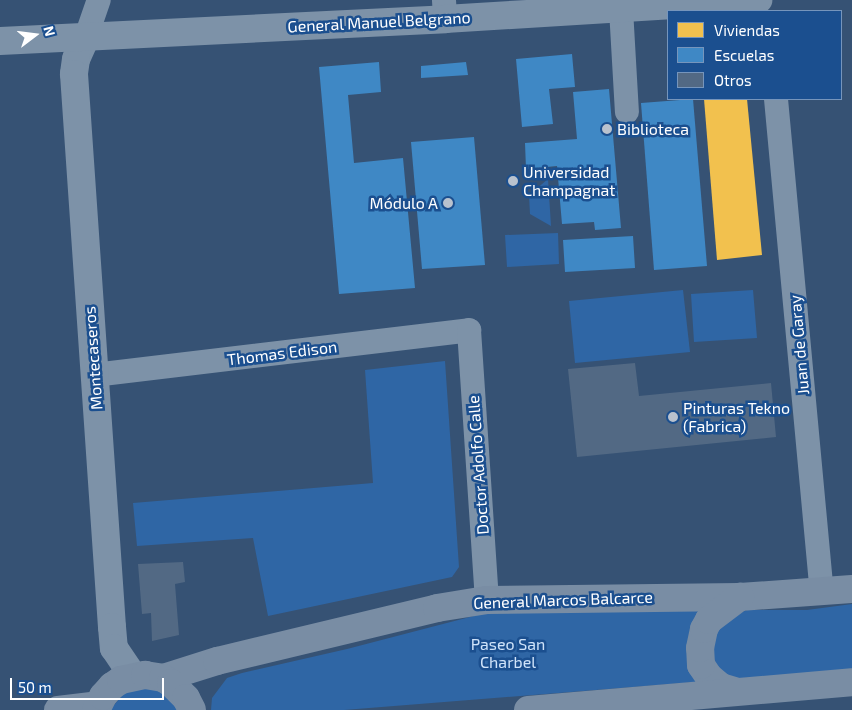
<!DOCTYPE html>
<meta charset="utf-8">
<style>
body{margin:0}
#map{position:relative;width:852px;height:710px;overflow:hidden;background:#365274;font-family:"Exo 2",sans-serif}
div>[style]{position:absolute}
.green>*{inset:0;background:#2f66a5}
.homes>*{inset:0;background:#f2c14e}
.schools>*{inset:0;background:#3f88c5}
.building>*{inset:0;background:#526984}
.minor>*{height:24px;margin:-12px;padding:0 12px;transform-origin:12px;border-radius:12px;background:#7d92a8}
.tertiary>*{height:28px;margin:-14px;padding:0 14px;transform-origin:14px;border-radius:14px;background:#7d92a8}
.secondary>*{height:28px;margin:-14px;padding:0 14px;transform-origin:14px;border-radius:14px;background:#798da4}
.dots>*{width:14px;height:14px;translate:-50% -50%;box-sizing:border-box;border:2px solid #1b4f8f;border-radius:50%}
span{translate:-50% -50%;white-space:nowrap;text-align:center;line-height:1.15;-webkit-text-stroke:5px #1b4f8f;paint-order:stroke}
.street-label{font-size:16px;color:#fff}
.poi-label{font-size:16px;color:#fff}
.left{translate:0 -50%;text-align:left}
.right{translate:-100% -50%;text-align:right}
.park-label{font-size:16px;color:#cfe3fa}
.legend{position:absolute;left:667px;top:10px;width:175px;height:90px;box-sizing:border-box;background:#1b4f8f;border:1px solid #7695bc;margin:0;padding:6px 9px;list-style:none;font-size:15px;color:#fff}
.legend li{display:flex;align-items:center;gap:10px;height:25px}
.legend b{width:25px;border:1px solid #7695bc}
.north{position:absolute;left:10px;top:10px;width:50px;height:50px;-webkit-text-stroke:4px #1b4f8f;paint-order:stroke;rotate:75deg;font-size:14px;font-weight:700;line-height:20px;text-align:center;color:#fff}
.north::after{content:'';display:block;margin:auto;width:18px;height:22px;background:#fff;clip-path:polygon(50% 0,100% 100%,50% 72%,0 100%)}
.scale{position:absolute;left:10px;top:678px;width:154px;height:22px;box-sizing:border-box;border:2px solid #fff;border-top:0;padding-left:6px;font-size:15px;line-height:18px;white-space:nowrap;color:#fff;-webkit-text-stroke:4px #1b4f8f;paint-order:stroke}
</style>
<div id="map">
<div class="green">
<i style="clip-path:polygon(548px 179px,551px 226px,530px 214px,529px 195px)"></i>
<i style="clip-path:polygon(558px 233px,559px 264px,507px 267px,505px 235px)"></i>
<i style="clip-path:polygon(683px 290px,690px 352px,575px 363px,569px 301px)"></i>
<i style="clip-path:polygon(753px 290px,757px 338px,694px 342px,691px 294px)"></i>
<i style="clip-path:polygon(445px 361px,459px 567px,452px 577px,268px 616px,253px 538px,137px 546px,133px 503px,373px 483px,365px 370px)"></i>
<i style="clip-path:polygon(852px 604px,852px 670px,730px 679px,719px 678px,707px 654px,721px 620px,747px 610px,807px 610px)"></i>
<i style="clip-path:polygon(667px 611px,701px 611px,696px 682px,344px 710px,211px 710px,212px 698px,227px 678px,242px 673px,347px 649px,489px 612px)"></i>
<i style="clip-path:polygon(146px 687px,158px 690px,169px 696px,179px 710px,110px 710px,124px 693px)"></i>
</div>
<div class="homes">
<i style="clip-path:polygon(704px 99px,747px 99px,762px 255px,717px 260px)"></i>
</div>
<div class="schools">
<i style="clip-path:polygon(572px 54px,575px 87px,549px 89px,553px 124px,522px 127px,516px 59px)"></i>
<i style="clip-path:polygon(379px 62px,381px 92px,348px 95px,354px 163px,403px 158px,415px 288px,339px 294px,319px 67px)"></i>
<i style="clip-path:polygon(466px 62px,468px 75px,421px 78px,421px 66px)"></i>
<i style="clip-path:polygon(609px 89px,621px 228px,595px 230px,594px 222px,562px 224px,557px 166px,526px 169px,525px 143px,577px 139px,573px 92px)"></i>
<i style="clip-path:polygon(693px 99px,707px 266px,654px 270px,641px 103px)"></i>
<i style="clip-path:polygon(474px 137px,485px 265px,422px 269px,411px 142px)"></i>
<i style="clip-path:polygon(633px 236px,635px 268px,565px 272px,563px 240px)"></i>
</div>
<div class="building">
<i style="clip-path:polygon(635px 363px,639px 396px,771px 383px,776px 437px,577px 457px,568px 369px)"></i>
<i style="clip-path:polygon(183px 562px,185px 582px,175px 584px,179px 635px,152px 641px,151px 613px,142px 614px,138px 564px)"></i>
</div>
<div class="minor">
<i style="left:444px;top:0;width:19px;rotate:87deg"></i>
<i style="left:621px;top:9px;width:103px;rotate:86.7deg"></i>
<i style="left:86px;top:37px;width:39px;rotate:-71deg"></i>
<i style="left:776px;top:99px;width:495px;rotate:84.7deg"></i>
<i style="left:94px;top:375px;width:378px;rotate:-6.8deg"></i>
<i style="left:469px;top:330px;width:271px;rotate:86.2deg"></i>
</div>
<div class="tertiary">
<i style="left:86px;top:37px;width:24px;rotate:114deg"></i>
<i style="left:76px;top:59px;width:15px;rotate:98deg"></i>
<i style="left:74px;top:74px;width:554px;rotate:86.07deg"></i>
<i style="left:112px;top:627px;width:21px;rotate:85deg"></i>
<i style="left:114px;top:648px;width:34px;rotate:56deg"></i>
<i style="left:0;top:41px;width:446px;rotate:-2.8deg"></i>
<i style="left:445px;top:19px;width:314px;rotate:-3.5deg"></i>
</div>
<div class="secondary">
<i style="left:163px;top:678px;width:57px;rotate:-17.5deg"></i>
<i style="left:217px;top:661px;width:226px;rotate:-13.5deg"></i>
<i style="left:437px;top:608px;width:51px;rotate:-9.1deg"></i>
<i style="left:487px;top:600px;width:253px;rotate:-0.7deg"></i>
<i style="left:740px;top:597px;width:112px;rotate:-4.1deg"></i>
<i style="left:734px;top:691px;width:14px;rotate:-163deg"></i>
<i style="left:721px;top:687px;width:16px;rotate:-140deg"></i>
<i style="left:709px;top:677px;width:14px;rotate:-124deg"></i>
<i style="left:701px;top:665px;width:17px;rotate:-93deg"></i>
<i style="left:700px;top:648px;width:19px;rotate:-78deg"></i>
<i style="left:704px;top:629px;width:10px;rotate:-61deg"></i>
<i style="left:709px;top:620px;width:39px;rotate:-37deg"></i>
<i style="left:58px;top:710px;width:40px;rotate:-7.1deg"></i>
<i style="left:96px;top:710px;width:16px;rotate:-63deg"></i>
<i style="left:103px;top:696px;width:13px;rotate:-48deg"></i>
<i style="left:112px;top:686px;width:11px;rotate:-34deg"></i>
<i style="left:121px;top:680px;width:25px;rotate:-12deg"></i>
<i style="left:145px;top:675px;width:18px;rotate:9deg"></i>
<i style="left:163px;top:678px;width:9px;rotate:32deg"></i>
<i style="left:171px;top:683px;width:21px;rotate:45deg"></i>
<i style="left:186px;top:698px;width:13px;rotate:63deg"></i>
<i style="left:528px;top:710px;width:325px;rotate:-4.9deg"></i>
</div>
<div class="dots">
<i style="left:607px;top:129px;background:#b9c2ce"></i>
<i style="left:513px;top:181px;background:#b9c2ce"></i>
<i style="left:448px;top:203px;background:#b9c2ce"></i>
<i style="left:673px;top:417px;background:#b9c2ce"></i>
</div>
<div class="street-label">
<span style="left:379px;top:22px;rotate:-3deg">General Manuel Belgrano</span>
<span style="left:799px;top:345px;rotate:-95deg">Juan de Garay</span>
<span style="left:282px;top:353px;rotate:-7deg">Thomas Edison</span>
<span style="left:93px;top:358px;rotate:-94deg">Montecaseros</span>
<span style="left:478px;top:465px;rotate:-94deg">Doctor Adolfo Calle</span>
<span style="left:563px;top:600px;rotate:-2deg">General Marcos Balcarce</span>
</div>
<div class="poi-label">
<span class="left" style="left:617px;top:129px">Biblioteca</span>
<span class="left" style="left:523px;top:181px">Universidad<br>Champagnat</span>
<span class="right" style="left:438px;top:203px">Módulo A</span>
<span class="left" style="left:683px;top:417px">Pinturas Tekno<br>(Fabrica)</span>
</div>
<div class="park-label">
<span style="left:508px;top:653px">Paseo San<br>Charbel</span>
</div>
<ul class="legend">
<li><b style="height:14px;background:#f2c14e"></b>Viviendas</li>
<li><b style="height:14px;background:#3f88c5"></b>Escuelas</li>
<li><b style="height:14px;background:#526984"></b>Otros</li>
</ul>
<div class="north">N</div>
<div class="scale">50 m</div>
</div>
